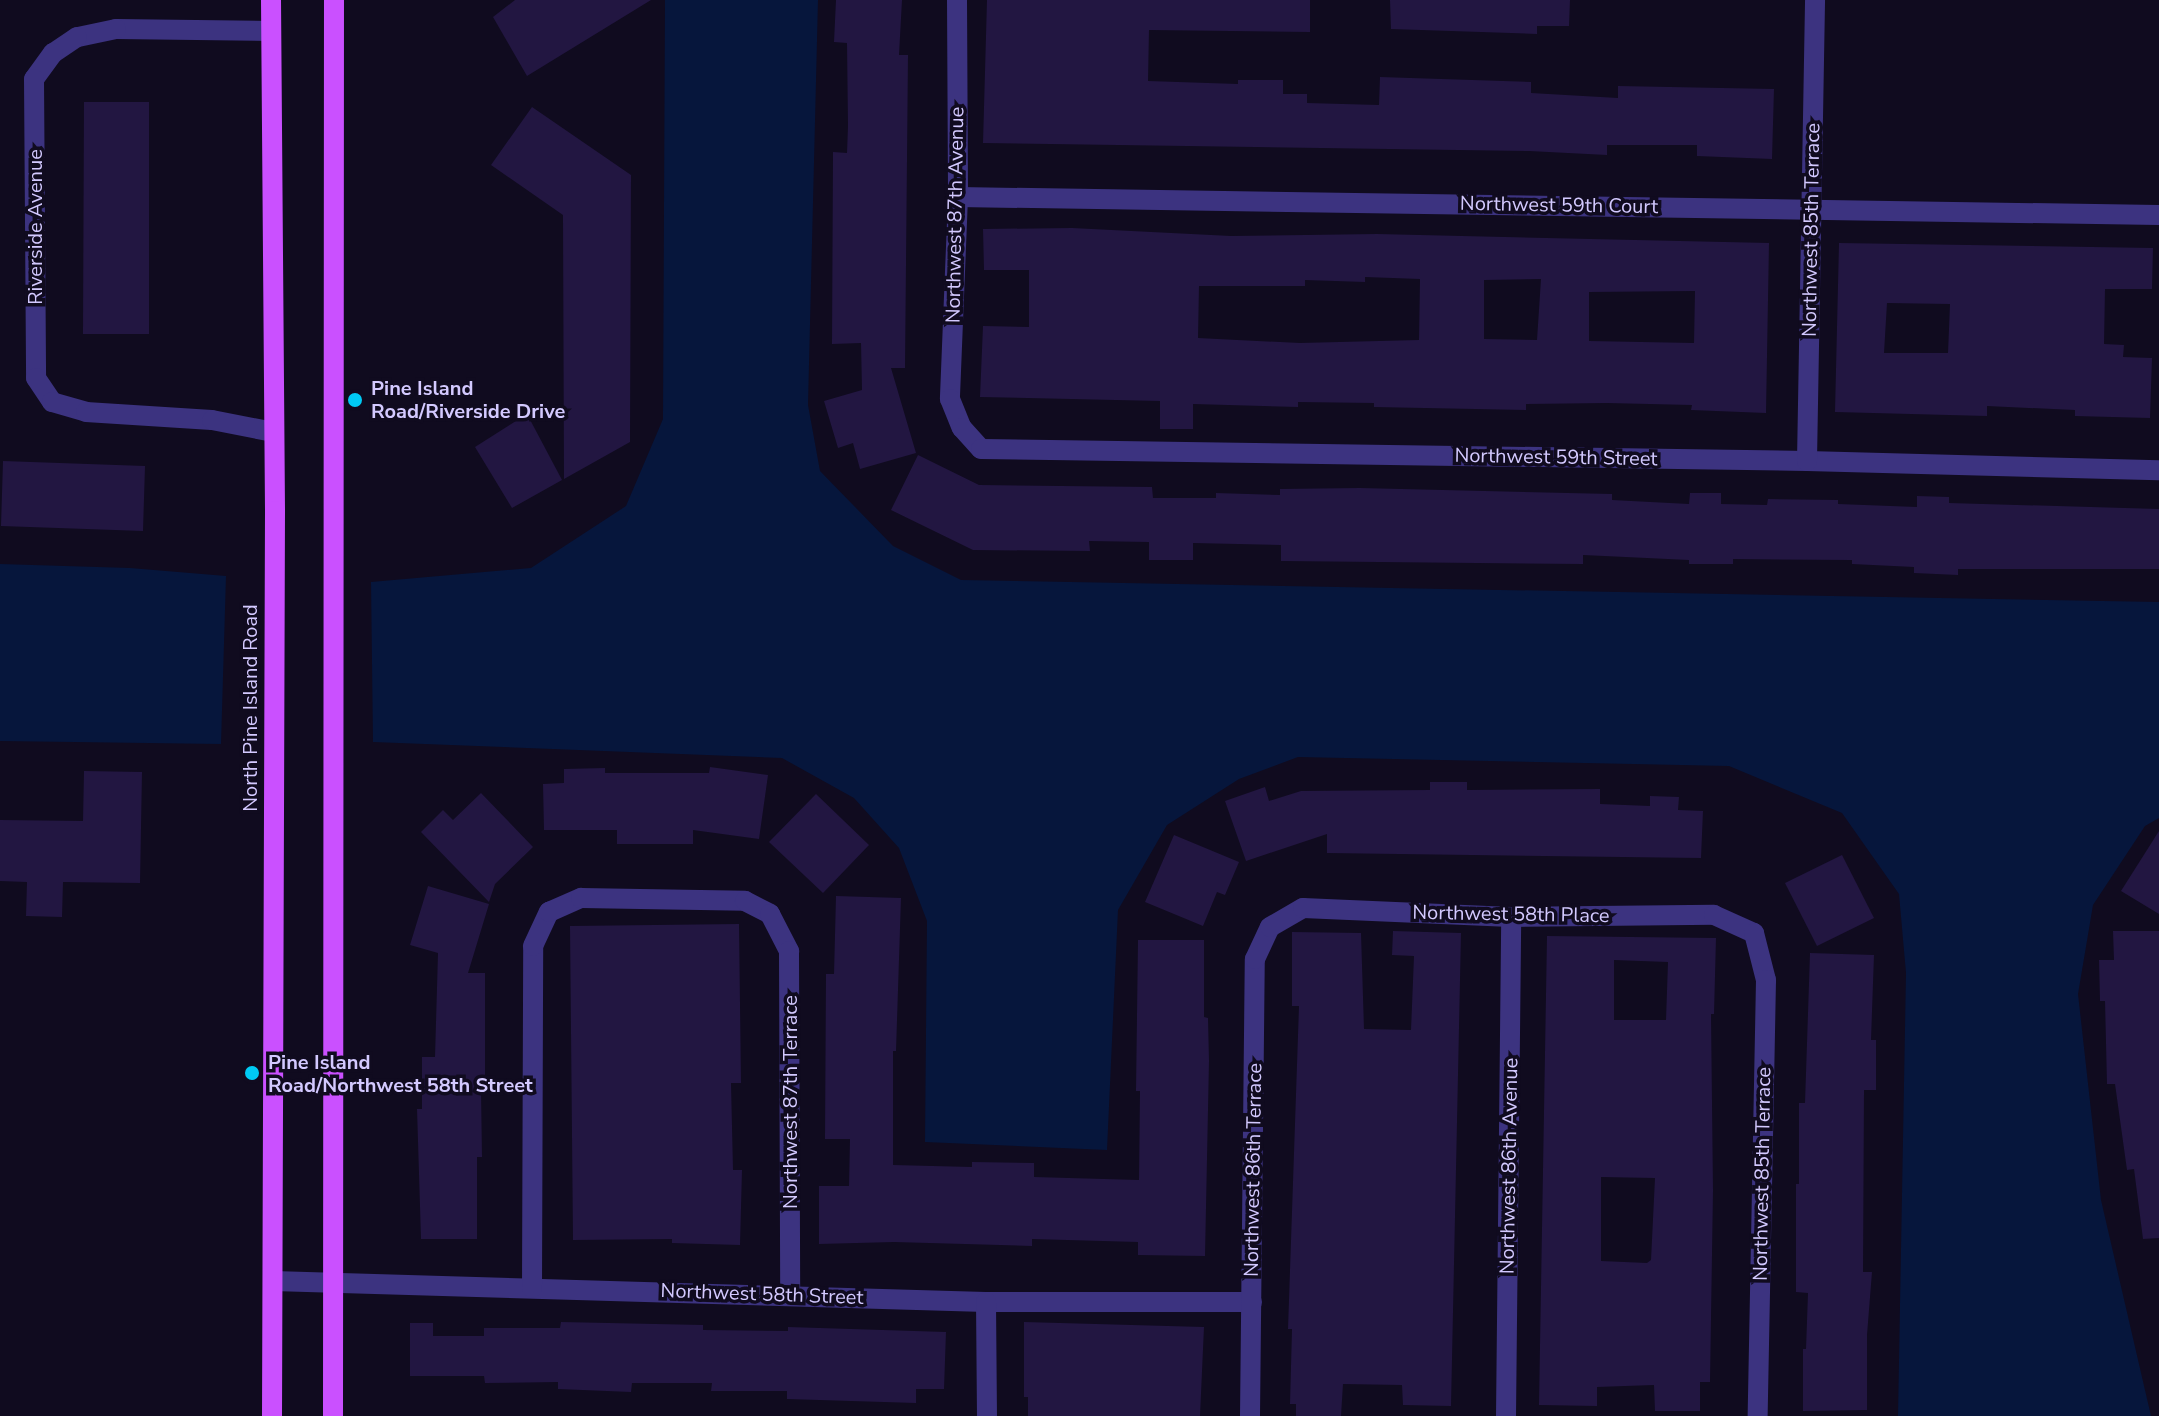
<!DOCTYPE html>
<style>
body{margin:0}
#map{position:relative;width:2159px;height:1416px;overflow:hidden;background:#100b1f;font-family:"Nunito Sans",sans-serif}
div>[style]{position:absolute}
.water>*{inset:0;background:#06163c}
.building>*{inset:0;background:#221641}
.minor>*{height:20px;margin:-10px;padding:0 10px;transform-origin:10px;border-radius:10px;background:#3c3380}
.major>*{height:20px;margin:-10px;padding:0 10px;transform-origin:10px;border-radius:10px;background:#ca50ff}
.dots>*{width:22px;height:22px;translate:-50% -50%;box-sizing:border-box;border:4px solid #100b1f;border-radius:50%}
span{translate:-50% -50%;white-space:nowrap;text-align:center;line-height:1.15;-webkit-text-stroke:7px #100b1f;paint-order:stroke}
.street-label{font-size:20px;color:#d3c9ff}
.poi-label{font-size:20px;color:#d3c9ff;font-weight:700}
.left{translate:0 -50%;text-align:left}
</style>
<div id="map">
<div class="water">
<i style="clip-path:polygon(665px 0,818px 0,808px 405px,820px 471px,893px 546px,961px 580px,2159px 602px,2159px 818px,2145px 826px,2093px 905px,2078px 994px,2101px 1200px,2151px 1416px,1898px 1416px,1906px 973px,1899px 894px,1842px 813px,1729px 766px,1298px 757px,1239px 779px,1167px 825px,1118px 910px,1107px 1150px,925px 1142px,927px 921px,899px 848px,854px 798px,782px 758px,373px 742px,371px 582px,531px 568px,626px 506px,663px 419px)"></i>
<i style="clip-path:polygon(0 564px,130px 568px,226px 576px,221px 744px,0 741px)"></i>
</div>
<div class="building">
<i style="clip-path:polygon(515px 0,651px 0,527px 76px,493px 17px)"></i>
<i style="clip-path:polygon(836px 0,902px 0,899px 55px,908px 55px,905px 368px,891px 368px,916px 453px,860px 469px,853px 443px,838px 448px,824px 401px,862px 390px,861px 343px,832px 344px,833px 152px,847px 153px,848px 126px,847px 43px,834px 42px)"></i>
<i style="clip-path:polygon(987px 0,1310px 0,1310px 32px,1149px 30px,1148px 81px,1238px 84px,1238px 80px,1283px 80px,1283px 94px,1307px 94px,1307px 103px,1379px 105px,1380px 77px,1531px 82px,1531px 93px,1618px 98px,1618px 86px,1774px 89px,1772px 159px,1697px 156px,1697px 145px,1607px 145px,1607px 155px,1529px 151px,983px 143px)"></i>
<i style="clip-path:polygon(1390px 0,1570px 0,1569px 26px,1537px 26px,1537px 34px,1391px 29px)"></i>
<i style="clip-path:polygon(84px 102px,149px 102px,149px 334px,83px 334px)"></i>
<i style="clip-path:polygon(532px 107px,631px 175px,630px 442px,564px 479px,563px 215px,491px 165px)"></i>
<i style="clip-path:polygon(evenodd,1072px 228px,1231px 236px,1377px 234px,1769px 243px,1766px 413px,1691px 410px,1692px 405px,1607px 403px,1526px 404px,1526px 410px,1374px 407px,1374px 403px,1298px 402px,1298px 407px,1193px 404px,1193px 429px,1160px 429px,1160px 401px,980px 397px,983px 326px,1029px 327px,1029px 270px,984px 270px,983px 229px,1072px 228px,1365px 277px,1420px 279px,1419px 340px,1300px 343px,1198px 338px,1199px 286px,1305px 286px,1305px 280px,1365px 282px,1365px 277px,1072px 228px,1541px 279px,1537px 340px,1484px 339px,1484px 280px,1541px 279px,1072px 228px,1695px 291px,1694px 343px,1589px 341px,1589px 292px,1695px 291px)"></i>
<i style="clip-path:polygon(evenodd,1839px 243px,2153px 248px,2152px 289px,2105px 289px,2104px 344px,2124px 345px,2123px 357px,2152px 358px,2150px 418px,2075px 416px,2075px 410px,1987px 406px,1987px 416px,1835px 412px,1839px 243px,1887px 303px,1950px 304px,1948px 353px,1884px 353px,1887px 303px)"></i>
<i style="clip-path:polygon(527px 414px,562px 480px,512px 508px,475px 447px)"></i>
<i style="clip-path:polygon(918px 455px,979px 485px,1152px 487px,1153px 498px,1216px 498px,1216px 493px,1280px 495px,1280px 489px,1360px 488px,1612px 494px,1612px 500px,1689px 504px,1690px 493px,1721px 493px,1721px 504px,1767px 505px,1768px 499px,1838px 500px,1838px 504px,1917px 507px,1917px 496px,1949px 497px,1949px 503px,2159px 509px,2159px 569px,1958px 569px,1958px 575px,1914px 573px,1914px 567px,1852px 564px,1852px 560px,1733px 559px,1733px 564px,1689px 564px,1689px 560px,1583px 555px,1583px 564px,1281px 561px,1281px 545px,1193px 543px,1193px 560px,1149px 560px,1149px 542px,1089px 541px,1090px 551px,973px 550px,891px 510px)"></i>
<i style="clip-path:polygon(3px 461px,145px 466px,143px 531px,1px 526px)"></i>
<i style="clip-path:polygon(710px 767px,768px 775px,759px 839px,693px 830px,693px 844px,617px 844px,617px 830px,544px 830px,543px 784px,564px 783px,564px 769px,605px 768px,605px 773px,709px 773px)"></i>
<i style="clip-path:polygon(84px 771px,142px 772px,140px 883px,63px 882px,62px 917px,26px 916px,27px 882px,0 881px,0 820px,83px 821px)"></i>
<i style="clip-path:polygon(1430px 782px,1467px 782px,1467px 790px,1600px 789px,1600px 804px,1650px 806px,1650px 796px,1679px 797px,1678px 810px,1703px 811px,1701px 858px,1327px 853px,1327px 834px,1246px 861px,1225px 801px,1265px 787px,1269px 801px,1301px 791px,1430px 790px)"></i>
<i style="clip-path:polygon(481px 793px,533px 847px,495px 884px,489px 902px,421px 832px,443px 810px,453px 820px)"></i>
<i style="clip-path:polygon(816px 794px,869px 845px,823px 893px,769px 842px)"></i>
<i style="clip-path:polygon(2159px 831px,2159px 914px,2121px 891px)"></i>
<i style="clip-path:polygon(1174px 835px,1239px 862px,1225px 895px,1217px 892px,1203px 926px,1145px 902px)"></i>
<i style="clip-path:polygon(1842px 855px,1874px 918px,1817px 946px,1785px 883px)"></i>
<i style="clip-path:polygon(428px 886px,489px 904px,468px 973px,485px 973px,485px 1089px,481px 1089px,482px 1157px,477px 1157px,477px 1239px,421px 1239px,417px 1109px,422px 1109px,422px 1057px,435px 1057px,438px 953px,410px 945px)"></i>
<i style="clip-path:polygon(836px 896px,901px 898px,896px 1051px,893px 1051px,893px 1165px,972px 1167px,972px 1162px,1034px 1163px,1034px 1177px,1139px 1180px,1140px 1091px,1136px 1091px,1138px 940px,1204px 940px,1204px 1017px,1208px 1018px,1209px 1061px,1205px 1256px,1138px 1255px,1138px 1242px,1032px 1239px,1032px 1246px,894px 1242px,819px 1244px,819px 1186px,849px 1186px,850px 1139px,825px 1139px,826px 974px,834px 974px)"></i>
<i style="clip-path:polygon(739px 924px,741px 1083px,731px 1083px,733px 1170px,742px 1170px,740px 1245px,672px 1243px,672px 1239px,573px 1240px,570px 926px)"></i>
<i style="clip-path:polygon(1393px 931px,1461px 933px,1451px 1406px,1403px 1405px,1402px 1385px,1343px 1384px,1341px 1416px,1296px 1416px,1296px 1404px,1290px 1404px,1292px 1329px,1288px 1329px,1299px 1006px,1292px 1006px,1292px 932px,1361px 933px,1364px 1029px,1411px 1030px,1414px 956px,1392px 955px)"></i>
<i style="clip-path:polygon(2113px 931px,2159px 931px,2159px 1238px,2143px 1239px,2134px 1169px,2127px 1170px,2115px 1084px,2107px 1084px,2105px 1001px,2100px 1001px,2099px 960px,2114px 960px)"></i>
<i style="clip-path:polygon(evenodd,1547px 936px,1716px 938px,1714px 1014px,1711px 1014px,1713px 1190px,1710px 1382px,1700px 1382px,1700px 1411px,1655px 1411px,1654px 1385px,1597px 1387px,1597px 1406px,1539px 1405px,1547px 936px,1614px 960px,1668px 962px,1666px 1020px,1614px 1020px,1614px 960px,1547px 936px,1601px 1177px,1655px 1178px,1651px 1260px,1647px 1263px,1601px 1261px,1601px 1177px)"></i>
<i style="clip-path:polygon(1810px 953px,1874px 955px,1871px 1040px,1876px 1040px,1876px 1090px,1864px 1090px,1863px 1272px,1872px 1272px,1867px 1335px,1867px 1410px,1803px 1411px,1803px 1349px,1806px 1349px,1808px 1293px,1796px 1292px,1796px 1184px,1799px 1184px,1799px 1103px,1805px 1103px)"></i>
<i style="clip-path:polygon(561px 1322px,703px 1325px,703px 1330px,788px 1331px,788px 1327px,946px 1332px,944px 1389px,916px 1389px,916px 1403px,787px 1399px,787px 1391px,711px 1391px,712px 1383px,632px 1383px,631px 1392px,558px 1389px,558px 1382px,485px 1383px,484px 1376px,410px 1376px,410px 1323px,433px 1323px,433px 1336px,484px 1336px,484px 1328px,560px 1328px)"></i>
<i style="clip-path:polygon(1024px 1322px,1204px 1327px,1200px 1416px,1028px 1416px,1028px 1397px,1024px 1397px)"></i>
</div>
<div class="minor">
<i style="left:957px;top:0;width:197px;rotate:89.7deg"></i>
<i style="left:958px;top:197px;width:202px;rotate:92.3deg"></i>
<i style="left:950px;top:399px;width:31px;rotate:68deg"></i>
<i style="left:962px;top:428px;width:28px;rotate:48deg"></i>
<i style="left:981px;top:449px;width:826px;rotate:0.83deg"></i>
<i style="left:1807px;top:461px;width:352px;rotate:1.5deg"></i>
<i style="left:271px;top:31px;width:155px;rotate:-179.3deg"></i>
<i style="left:116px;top:29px;width:40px;rotate:168deg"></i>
<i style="left:77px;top:37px;width:29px;rotate:146deg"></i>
<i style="left:53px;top:53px;width:32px;rotate:126deg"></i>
<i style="left:34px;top:79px;width:299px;rotate:89.6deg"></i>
<i style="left:36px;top:378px;width:29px;rotate:56deg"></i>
<i style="left:52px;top:402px;width:35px;rotate:16deg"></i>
<i style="left:86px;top:412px;width:126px;rotate:3.6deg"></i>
<i style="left:212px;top:420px;width:62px;rotate:11.1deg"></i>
<i style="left:958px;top:197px;width:1201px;rotate:0.86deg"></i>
<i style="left:1807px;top:461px;width:461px;rotate:-89deg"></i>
<i style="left:273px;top:1281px;width:713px;rotate:1.69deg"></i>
<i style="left:986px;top:1302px;width:266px"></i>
<i style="left:532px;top:1288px;width:342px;rotate:-89.8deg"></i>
<i style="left:533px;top:946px;width:38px;rotate:-65deg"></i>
<i style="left:549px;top:912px;width:35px;rotate:-24deg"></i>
<i style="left:581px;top:898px;width:164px;rotate:1deg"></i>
<i style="left:745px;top:901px;width:28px;rotate:27deg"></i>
<i style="left:770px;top:914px;width:42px;rotate:62.8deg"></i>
<i style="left:789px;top:951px;width:343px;rotate:89.8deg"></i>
<i style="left:986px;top:1302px;width:114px;rotate:89.5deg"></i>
<i style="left:1250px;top:1416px;width:457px;rotate:-89.4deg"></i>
<i style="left:1255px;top:959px;width:35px;rotate:-65deg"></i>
<i style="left:1270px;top:927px;width:38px;rotate:-30deg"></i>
<i style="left:1303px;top:908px;width:208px;rotate:2.5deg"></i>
<i style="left:1511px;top:917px;width:203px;rotate:-0.6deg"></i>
<i style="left:1714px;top:915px;width:44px;rotate:24.2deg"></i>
<i style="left:1754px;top:933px;width:49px;rotate:75.7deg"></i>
<i style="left:1766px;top:980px;width:436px;rotate:91.1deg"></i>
<i style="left:1506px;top:1416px;width:499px;rotate:-89.4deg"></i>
</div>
<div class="major">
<i style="left:271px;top:0;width:511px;rotate:89.55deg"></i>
<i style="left:275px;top:511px;width:905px;rotate:90.19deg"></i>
<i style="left:333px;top:1416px;width:1416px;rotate:-89.96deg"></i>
</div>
<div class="dots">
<i style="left:355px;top:400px;background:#00caf4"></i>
<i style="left:252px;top:1073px;background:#00caf4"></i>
</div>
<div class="street-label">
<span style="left:1559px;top:205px;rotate:1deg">Northwest 59th Court</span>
<span style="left:955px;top:215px;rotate:-89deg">Northwest 87th Avenue</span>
<span style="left:35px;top:227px;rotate:-90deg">Riverside Avenue</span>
<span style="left:1811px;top:230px;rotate:-89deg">Northwest 85th Terrace</span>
<span style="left:1556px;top:457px;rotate:1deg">Northwest 59th Street</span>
<span style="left:250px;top:708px;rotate:-90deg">North Pine Island Road</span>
<span style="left:1511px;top:914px;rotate:1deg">Northwest 58th Place</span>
<span style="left:790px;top:1102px;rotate:-90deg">Northwest 87th Terrace</span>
<span style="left:1509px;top:1166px;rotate:-89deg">Northwest 86th Avenue</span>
<span style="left:1253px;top:1170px;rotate:-89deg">Northwest 86th Terrace</span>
<span style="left:1762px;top:1174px;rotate:-89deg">Northwest 85th Terrace</span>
<span style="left:762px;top:1294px;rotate:2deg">Northwest 58th Street</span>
</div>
<div class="poi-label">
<span class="left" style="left:371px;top:400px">Pine Island<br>Road/Riverside Drive</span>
<span class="left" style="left:268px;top:1074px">Pine Island<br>Road/Northwest 58th Street</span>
</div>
</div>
